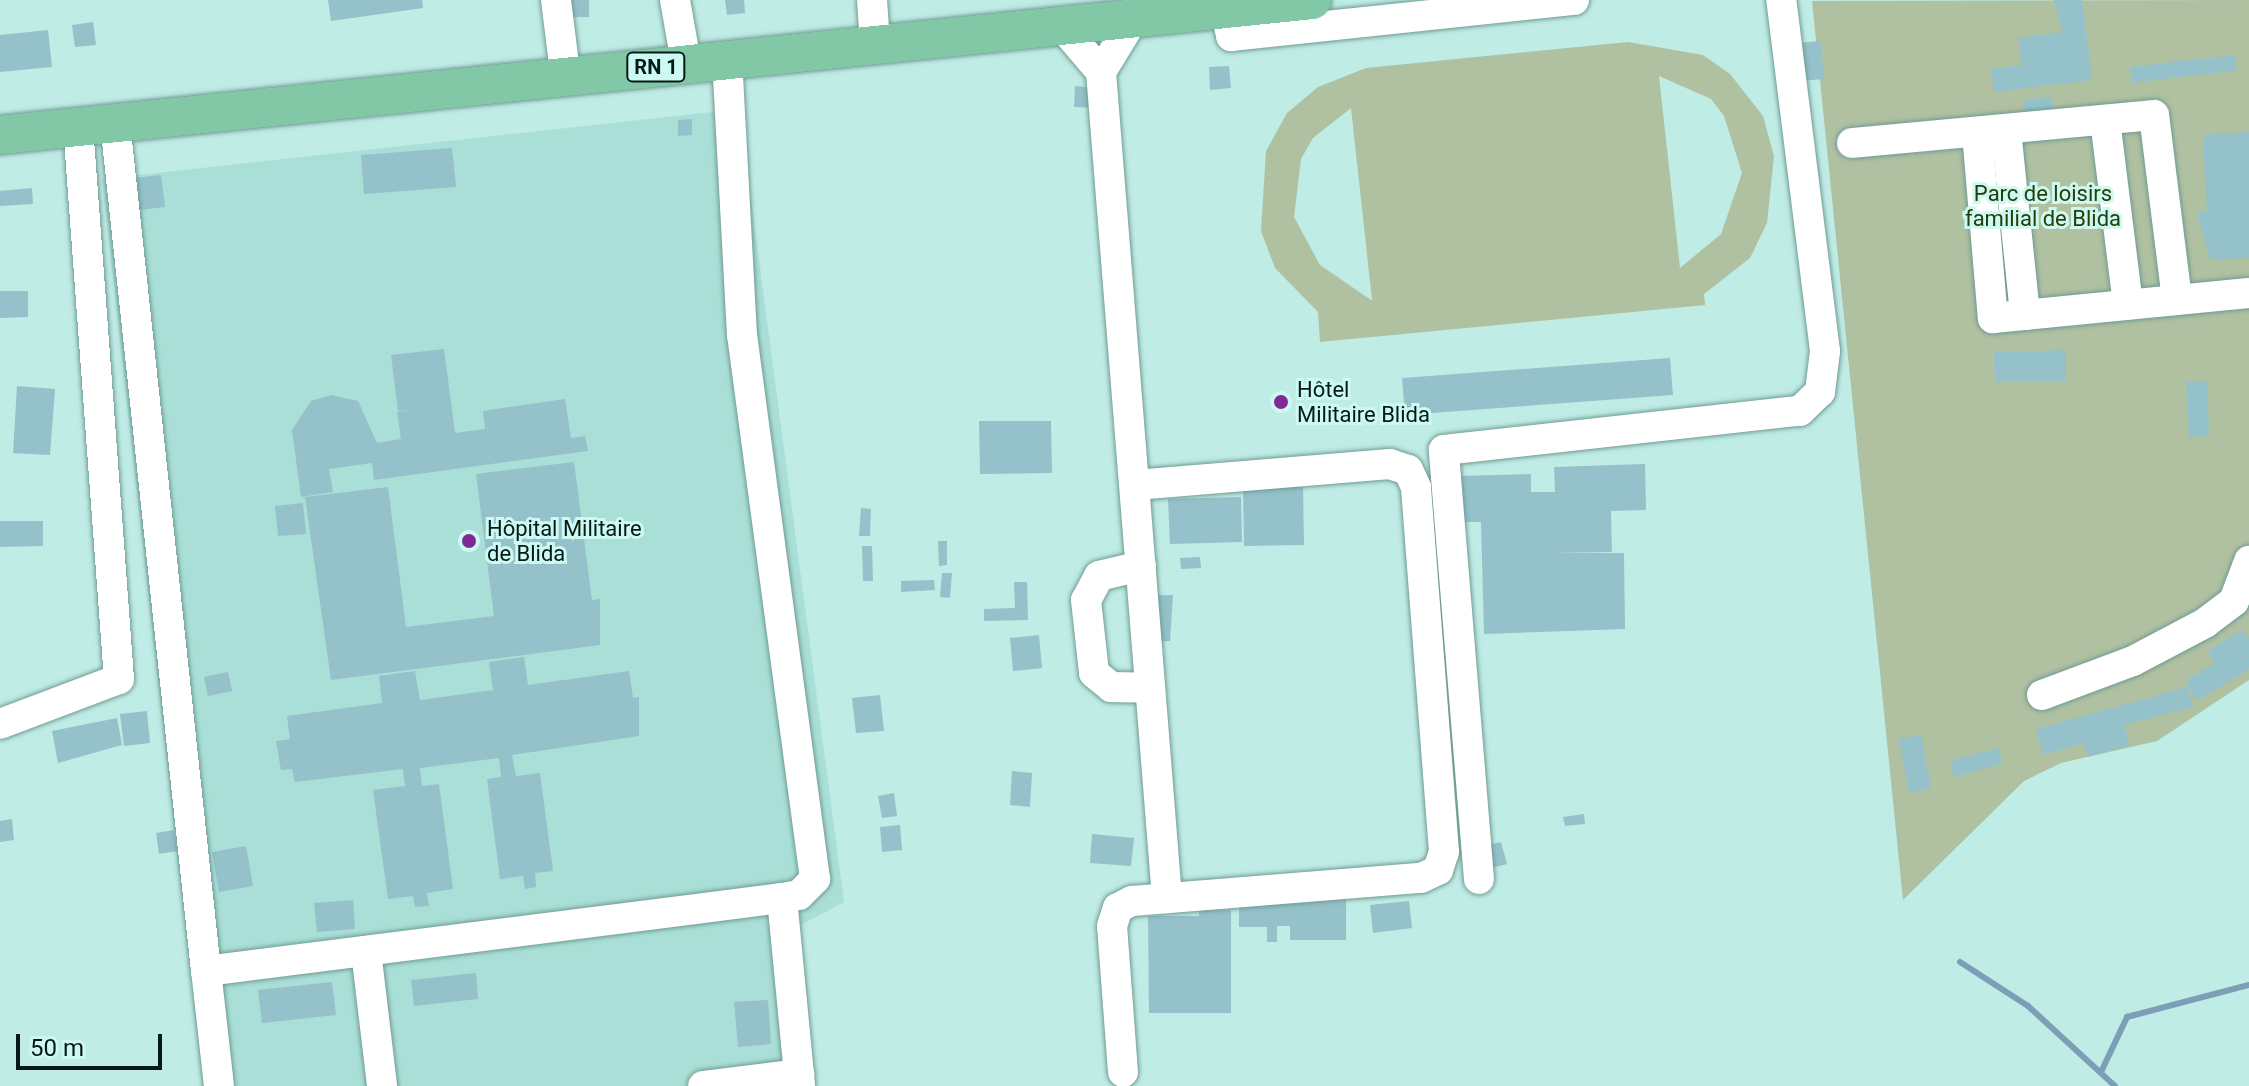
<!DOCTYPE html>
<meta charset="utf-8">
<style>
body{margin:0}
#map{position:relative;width:2249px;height:1086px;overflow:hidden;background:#bfece5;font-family:Roboto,sans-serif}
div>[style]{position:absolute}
.built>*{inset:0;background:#a9dfd7}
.green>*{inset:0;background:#b0c1a1}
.stream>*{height:6px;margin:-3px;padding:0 3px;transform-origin:3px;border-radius:3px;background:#7c9fb7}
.building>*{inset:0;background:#95c1ca}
.roads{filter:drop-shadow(0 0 2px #709b94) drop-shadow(0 0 2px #709b94)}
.minor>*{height:30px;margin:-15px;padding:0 15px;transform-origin:15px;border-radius:15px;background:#fff}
.major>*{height:38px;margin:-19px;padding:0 19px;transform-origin:19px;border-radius:19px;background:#82c8a6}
.dots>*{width:22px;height:22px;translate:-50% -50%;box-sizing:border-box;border:4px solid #ccf9f2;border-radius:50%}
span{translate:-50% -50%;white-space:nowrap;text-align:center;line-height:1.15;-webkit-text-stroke:6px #ccf9f2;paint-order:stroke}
.shield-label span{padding:2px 6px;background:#ccf9f2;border:2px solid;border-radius:6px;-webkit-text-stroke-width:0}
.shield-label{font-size:20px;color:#071916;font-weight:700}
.park-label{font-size:22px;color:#273e08}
.poi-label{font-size:22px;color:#071916}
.left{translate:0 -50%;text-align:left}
.scale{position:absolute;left:16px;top:1034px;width:146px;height:36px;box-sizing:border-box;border:4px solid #071916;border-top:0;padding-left:10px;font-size:24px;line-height:28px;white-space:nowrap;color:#071916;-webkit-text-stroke:6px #ccf9f2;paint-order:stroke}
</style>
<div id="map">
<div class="built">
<i style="clip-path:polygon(739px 109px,844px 902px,795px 928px,812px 1086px,203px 1086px,102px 179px)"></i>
</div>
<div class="green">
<i style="clip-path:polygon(2249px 0,2249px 680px,2157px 741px,2061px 763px,2024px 781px,1903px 900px,1812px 1px)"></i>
<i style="clip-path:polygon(evenodd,1628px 42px,1703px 55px,1730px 74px,1763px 116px,1774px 156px,1767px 223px,1750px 258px,1704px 294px,1705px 305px,1320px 342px,1318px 312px,1275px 268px,1261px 231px,1266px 151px,1287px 113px,1318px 87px,1366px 68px,1628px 42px,1659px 76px,1711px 99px,1724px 116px,1742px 173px,1721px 234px,1680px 268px,1659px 76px,1628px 42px,1351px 108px,1372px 300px,1371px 300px,1320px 265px,1294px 217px,1301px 159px,1313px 138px,1351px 108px)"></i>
</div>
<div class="stream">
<i style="left:1960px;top:962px;width:81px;rotate:32.9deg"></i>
<i style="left:2028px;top:1006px;width:118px;rotate:42.6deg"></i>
<i style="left:2102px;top:1070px;width:59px;rotate:-64.7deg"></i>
<i style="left:2127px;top:1017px;width:126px;rotate:-14.7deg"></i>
</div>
<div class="building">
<i style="clip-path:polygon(328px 0,422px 0,423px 8px,331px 21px)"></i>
<i style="clip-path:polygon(570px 0,589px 0,589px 17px,571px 17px)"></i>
<i style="clip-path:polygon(725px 0,744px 0,745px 13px,727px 15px)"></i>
<i style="clip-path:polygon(2054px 0,2082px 0,2092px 80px,1994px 92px,1991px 69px,2022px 65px,2018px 38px,2063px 32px)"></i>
<i style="clip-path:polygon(93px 22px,96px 45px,75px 47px,72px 25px)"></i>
<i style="clip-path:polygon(48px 30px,52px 67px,0 72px,0 35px)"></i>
<i style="clip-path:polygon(1821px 41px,1824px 79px,1800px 81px,1797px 43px)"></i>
<i style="clip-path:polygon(2235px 55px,2237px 70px,2132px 83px,2130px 67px)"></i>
<i style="clip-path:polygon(1229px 66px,1231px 88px,1210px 90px,1209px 67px)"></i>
<i style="clip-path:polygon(1075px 86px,1094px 88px,1092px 108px,1074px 107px)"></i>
<i style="clip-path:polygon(2052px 97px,2054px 119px,2025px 121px,2024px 99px)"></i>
<i style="clip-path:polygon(692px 119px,692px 135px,678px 136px,678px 120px)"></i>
<i style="clip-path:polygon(2249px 132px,2249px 258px,2210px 260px,2197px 212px,2207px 211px,2203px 135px)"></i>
<i style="clip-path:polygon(452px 148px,456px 187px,364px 194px,361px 155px)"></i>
<i style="clip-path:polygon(161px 175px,165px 207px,130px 211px,126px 179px)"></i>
<i style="clip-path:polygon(32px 188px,33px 204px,0 206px,0 191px)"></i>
<i style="clip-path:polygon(0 291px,28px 291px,28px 317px,0 318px)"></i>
<i style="clip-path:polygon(444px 349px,455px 433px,485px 429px,483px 411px,565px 399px,571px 438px,585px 436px,588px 451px,374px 480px,372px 463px,329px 469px,333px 492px,301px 497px,292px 430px,311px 401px,331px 395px,358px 401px,377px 443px,401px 439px,397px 412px,411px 410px,398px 411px,391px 355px)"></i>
<i style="clip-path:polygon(2066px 350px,2066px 381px,1995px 382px,1994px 352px)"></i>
<i style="clip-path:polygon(1670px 358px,1673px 395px,1405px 415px,1402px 378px)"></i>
<i style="clip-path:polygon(2207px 381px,2209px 436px,2189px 437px,2186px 382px)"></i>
<i style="clip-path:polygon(17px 386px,55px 389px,50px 455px,13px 453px)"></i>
<i style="clip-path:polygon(979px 421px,1051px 421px,1052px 473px,980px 474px)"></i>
<i style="clip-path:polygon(574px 462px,592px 600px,600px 599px,600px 645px,331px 680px,305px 497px,388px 487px,406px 627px,494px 616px,476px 474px)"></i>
<i style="clip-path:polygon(1645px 464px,1646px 510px,1611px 511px,1612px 552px,1551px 553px,1624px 553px,1625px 629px,1484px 634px,1481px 522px,1462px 522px,1460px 476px,1531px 474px,1531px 492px,1555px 492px,1554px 467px)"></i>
<i style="clip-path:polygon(1303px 485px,1304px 545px,1244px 546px,1243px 486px)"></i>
<i style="clip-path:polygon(1241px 497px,1242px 542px,1170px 544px,1168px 499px)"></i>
<i style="clip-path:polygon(303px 503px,306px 534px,278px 536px,275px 506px)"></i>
<i style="clip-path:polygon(861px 508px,871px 509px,870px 536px,859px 536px)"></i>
<i style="clip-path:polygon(0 521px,43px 521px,43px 546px,0 547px)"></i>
<i style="clip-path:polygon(938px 541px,947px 541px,947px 565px,939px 566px)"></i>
<i style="clip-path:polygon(862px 546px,872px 546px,873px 581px,863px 581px)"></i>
<i style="clip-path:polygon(1200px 557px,1201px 568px,1181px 569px,1180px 558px)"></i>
<i style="clip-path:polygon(942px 573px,952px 573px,950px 598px,940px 597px)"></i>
<i style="clip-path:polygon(934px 580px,935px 590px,901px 592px,901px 581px)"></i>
<i style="clip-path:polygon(1014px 582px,1027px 582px,1028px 620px,984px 621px,984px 609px,1015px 608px)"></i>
<i style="clip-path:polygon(1173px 595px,1170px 641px,1137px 642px,1136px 596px)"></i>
<i style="clip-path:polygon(2241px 630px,2249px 638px,2249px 669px,2197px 701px,2185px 681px,2215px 663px,2208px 651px)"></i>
<i style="clip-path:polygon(1039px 635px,1042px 668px,1013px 671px,1010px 638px)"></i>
<i style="clip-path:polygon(524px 657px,528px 685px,629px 671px,633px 698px,639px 697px,639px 736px,512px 755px,516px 776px,540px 773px,553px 871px,535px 873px,536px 887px,525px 889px,523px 876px,500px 879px,487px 779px,501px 777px,499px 758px,420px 768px,422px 786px,439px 784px,453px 889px,427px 893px,429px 906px,415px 907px,413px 896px,388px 899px,373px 790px,405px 786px,403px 769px,295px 782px,292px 769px,281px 770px,276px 741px,290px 739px,287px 716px,382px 703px,379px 676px,415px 671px,420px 700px,493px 690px,489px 662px)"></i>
<i style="clip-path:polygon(228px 672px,232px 691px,208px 696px,204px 677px)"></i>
<i style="clip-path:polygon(2188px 687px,2193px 707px,2124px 725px,2130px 745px,2088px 757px,2084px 743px,2043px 755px,2036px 729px)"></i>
<i style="clip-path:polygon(880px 695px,884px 731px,856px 733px,852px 698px)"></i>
<i style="clip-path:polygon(147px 711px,150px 743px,124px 746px,120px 714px)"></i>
<i style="clip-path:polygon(117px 718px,122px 745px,58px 763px,52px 731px)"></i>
<i style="clip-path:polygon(1921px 735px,1931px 789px,1909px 793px,1899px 739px)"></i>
<i style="clip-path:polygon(1998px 748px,2003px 764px,1954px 777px,1950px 761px)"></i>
<i style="clip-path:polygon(1012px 771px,1032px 773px,1030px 807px,1010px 805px)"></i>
<i style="clip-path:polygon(894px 793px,897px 816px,882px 818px,878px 796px)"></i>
<i style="clip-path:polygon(1584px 814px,1585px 824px,1565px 826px,1563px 817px)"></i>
<i style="clip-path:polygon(12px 819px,14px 840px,0 842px,0 821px)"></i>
<i style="clip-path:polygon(900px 825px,902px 850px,882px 852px,880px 827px)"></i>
<i style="clip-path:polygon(174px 830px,177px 851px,159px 854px,156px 833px)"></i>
<i style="clip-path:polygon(1092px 834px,1134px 838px,1131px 866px,1090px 863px)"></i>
<i style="clip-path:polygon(1501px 842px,1507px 864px,1491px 868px,1485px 846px)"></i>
<i style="clip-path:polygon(246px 846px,253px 886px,219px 892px,212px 852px)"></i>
<i style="clip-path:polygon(1239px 897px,1346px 898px,1346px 940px,1290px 940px,1290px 926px,1277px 926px,1277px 942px,1267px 942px,1267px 927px,1239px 927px)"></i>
<i style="clip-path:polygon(353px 900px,355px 929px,317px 932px,314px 903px)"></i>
<i style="clip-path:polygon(1409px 901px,1412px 928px,1373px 933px,1370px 905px)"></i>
<i style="clip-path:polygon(1199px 910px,1231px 910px,1231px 1013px,1149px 1013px,1148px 916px,1199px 916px)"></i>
<i style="clip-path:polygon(476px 973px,478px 999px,414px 1006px,411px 980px)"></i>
<i style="clip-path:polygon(332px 982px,336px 1015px,262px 1023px,258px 990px)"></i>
<i style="clip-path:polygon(768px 1000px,771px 1044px,738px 1047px,734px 1002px)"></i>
</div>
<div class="roads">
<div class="minor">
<i style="left:556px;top:0;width:64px;rotate:82.9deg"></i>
<i style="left:675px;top:0;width:52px;rotate:80deg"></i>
<i style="left:872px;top:0;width:32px;rotate:86deg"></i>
<i style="left:1225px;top:9px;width:28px;rotate:77deg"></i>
<i style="left:1231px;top:36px;width:345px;rotate:-6deg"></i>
<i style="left:1061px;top:25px;width:62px;rotate:49.6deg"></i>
<i style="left:1101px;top:72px;width:829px;rotate:85.43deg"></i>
<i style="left:1101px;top:72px;width:63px;rotate:-58.6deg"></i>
<i style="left:2105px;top:120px;width:186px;rotate:82.9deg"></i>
<i style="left:115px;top:122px;width:854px;rotate:83.88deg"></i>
<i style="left:2006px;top:130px;width:186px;rotate:84.1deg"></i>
<i style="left:1977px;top:133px;width:186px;rotate:85.1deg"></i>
<i style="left:1993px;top:318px;width:257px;rotate:-5.6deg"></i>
<i style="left:1852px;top:143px;width:303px;rotate:-5.3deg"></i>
<i style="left:2154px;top:115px;width:186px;rotate:82.9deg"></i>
<i style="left:1141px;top:566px;width:43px;rotate:166.6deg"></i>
<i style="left:1099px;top:576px;width:27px;rotate:118deg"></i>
<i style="left:1086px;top:600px;width:73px;rotate:83.7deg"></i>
<i style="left:1094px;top:673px;width:22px;rotate:39deg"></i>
<i style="left:1111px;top:687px;width:39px;rotate:1deg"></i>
<i style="left:2042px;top:695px;width:97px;rotate:-20.5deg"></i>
<i style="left:2133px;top:661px;width:81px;rotate:-27.8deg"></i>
<i style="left:2205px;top:623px;width:36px;rotate:-37deg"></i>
<i style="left:2234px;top:601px;width:43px;rotate:-69.4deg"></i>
<i style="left:0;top:724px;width:127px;rotate:-20.7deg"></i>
<i style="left:119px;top:679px;width:555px;rotate:-94.24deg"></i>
<i style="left:1479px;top:879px;width:430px;rotate:-94.7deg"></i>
<i style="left:1444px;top:450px;width:358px;rotate:-6.3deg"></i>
<i style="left:1800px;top:411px;width:28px;rotate:-44deg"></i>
<i style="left:1820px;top:392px;width:41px;rotate:-83deg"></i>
<i style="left:1825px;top:351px;width:354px;rotate:-97.1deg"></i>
<i style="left:782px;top:898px;width:189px;rotate:84.5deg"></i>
<i style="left:366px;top:951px;width:136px;rotate:83.2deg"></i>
<i style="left:1123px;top:1072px;width:146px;rotate:-94.3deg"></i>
<i style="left:1112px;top:926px;width:19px;rotate:-72deg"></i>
<i style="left:1118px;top:908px;width:16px;rotate:-27deg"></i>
<i style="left:1132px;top:901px;width:290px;rotate:-4.6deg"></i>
<i style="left:1421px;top:878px;width:19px;rotate:-25deg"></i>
<i style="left:1438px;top:870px;width:19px;rotate:-72deg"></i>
<i style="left:1444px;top:852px;width:366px;rotate:-94.4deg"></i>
<i style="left:1416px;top:487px;width:19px;rotate:-115deg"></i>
<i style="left:1408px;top:470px;width:19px;rotate:-162deg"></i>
<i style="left:1390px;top:464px;width:256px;rotate:175.3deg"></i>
<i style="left:219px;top:1086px;width:116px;rotate:-96.4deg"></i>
<i style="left:206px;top:971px;width:581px;rotate:-7.22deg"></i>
<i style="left:782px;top:898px;width:17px;rotate:-10deg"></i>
<i style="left:799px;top:895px;width:23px;rotate:-45deg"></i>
<i style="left:815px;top:879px;width:549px;rotate:-97.64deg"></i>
<i style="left:742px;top:335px;width:275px;rotate:-93.1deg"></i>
<i style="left:703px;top:1086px;width:97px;rotate:-7.1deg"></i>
</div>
<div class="major">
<i style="left:0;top:135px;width:1319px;rotate:-5.87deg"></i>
</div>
</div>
<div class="dots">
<i style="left:1281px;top:402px;background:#812997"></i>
<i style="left:469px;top:541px;background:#812997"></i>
</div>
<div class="shield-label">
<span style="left:656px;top:67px">RN 1</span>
</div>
<div class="park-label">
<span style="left:2043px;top:206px">Parc de loisirs<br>familial de Blida</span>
</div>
<div class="poi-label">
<span class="left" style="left:1297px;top:402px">Hôtel<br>Militaire Blida</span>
<span class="left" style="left:487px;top:541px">Hôpital Militaire<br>de Blida</span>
</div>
<div class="scale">50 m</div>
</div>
